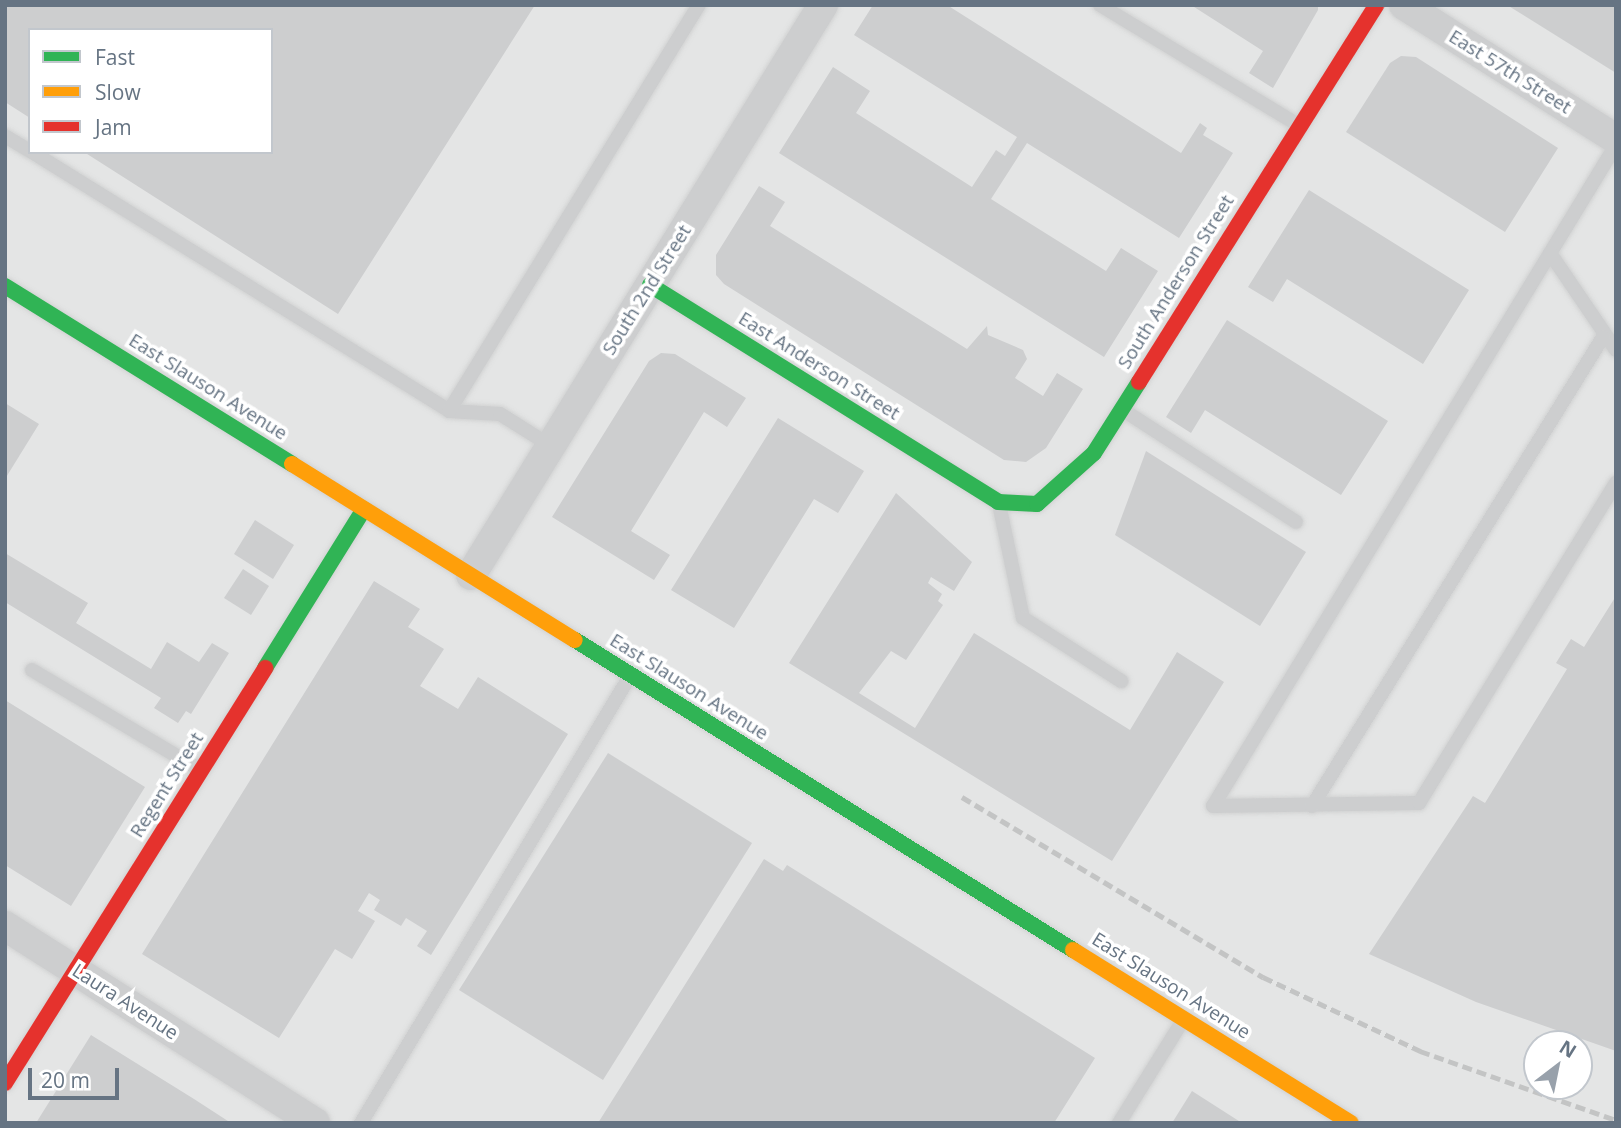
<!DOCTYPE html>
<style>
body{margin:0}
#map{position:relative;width:1621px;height:1128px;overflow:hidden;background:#f5f5f4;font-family:"Open Sans",sans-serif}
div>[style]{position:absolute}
.built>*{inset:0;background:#e4e5e5}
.building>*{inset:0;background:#cdcecf}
.roads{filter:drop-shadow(0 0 2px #d1d2d2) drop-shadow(0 0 2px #d1d2d2)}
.lane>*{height:14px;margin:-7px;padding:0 7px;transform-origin:7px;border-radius:7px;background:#cdcecf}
.street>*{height:30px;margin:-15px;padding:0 15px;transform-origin:15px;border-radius:15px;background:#cdcecf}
.fast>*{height:16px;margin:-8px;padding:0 8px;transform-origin:8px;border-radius:8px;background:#30b455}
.slow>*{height:16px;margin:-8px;padding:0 8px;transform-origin:8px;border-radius:8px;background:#ff9f0a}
.jam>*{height:16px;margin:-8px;padding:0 8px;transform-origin:8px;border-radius:8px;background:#e5322d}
.rail>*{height:5px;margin-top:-2.5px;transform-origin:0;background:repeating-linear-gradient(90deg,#c3c4c4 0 10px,transparent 0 15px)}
span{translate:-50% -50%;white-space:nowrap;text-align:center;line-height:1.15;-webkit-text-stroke:7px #fff;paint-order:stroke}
.street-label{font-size:19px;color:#667483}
.frame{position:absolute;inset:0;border:7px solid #667483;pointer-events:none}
.legend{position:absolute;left:28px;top:28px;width:245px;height:126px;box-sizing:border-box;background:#fff;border:2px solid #c2c7cd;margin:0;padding:9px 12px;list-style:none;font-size:21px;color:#667483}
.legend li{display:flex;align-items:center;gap:14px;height:35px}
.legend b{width:35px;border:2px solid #c2c7cd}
.north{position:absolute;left:1523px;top:1030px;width:70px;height:70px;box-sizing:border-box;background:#fff;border:2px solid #c2c7cd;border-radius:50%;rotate:32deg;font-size:19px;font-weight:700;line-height:28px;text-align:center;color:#667483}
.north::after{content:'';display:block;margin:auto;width:24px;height:32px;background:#98a1ab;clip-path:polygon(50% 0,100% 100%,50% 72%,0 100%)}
.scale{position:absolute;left:28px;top:1068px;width:91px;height:32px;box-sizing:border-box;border:4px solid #667483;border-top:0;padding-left:9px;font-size:21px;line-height:24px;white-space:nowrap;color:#667483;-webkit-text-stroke:5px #fff;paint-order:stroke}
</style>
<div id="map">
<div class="built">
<i style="clip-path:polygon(evenodd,5px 5px,1616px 5px,1616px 1123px,5px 1123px,5px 5px,30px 30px,271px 30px,271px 152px,30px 152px,30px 30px,5px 5px,1537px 1044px,1579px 1044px,1579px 1086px,1537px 1086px,1537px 1044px)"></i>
</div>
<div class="building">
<i style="clip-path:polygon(5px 5px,535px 5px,338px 314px,84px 152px,271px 152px,271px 30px,30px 30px,30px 118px,5px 102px)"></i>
<i style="clip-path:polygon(873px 5px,947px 5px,1181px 153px,1200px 123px,1207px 128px,1203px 135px,1233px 153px,1179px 238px,1027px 143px,991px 199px,1106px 271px,1121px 248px,1158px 271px,1104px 357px,779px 153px,833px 67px,870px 91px,856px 113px,972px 187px,996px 150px,1005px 156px,1017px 137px,854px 35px)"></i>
<i style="clip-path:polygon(1191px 5px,1318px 5px,1318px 10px,1273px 88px,1249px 73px,1263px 51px)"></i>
<i style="clip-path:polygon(1507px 5px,1616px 5px,1616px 73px)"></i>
<i style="clip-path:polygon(1401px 56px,1416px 57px,1558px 148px,1505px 232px,1346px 132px,1390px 63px)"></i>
<i style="clip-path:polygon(759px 186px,785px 202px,770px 226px,967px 349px,987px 326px,988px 335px,1023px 350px,1027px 359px,1015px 378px,1043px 396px,1057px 373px,1083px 389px,1046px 448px,1026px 462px,1004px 460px,724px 284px,716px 275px,716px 255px)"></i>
<i style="clip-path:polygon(1309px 190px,1469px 290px,1423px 364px,1287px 279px,1273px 302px,1248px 287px)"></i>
<i style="clip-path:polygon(1227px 320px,1388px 421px,1341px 495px,1205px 410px,1191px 433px,1166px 417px)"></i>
<i style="clip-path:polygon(661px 353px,675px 354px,746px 398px,727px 427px,704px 412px,631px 531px,670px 555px,654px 580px,552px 517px,649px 361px)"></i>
<i style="clip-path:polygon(5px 403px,39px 424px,5px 479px)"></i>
<i style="clip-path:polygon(778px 418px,864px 471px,838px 513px,814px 499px,734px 628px,671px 590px)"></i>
<i style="clip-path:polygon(1146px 451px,1306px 552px,1260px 626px,1115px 535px)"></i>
<i style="clip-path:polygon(896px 493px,972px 562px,954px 591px,931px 577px,928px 583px,942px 594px,938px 601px,943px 605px,906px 660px,891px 651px,859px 693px,915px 728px,974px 633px,1130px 730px,1177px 652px,1224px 682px,1112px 861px,789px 663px)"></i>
<i style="clip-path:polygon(255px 520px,294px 545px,273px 579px,234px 554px)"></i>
<i style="clip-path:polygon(5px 553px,88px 603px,76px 623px,151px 669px,167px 642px,199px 662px,212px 643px,229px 653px,191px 714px,186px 711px,178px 723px,154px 708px,161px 698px,5px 602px)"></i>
<i style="clip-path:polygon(243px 569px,269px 586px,251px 615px,224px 598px)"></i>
<i style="clip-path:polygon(374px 581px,420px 609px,408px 627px,444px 649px,420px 686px,458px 709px,478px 677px,568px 734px,431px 955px,417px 946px,427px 931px,406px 918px,401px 926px,374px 910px,380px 900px,369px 893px,358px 911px,375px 921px,352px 959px,335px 949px,279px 1038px,142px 954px)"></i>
<i style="clip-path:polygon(1616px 596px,1616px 1051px,1476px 1002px,1369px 954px,1473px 796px,1485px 803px,1567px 669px,1556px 663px,1571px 639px,1584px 647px)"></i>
<i style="clip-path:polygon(5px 700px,145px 787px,71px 906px,5px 865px)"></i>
<i style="clip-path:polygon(608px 753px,752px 843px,603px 1080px,459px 990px)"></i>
<i style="clip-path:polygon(764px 859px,783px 871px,787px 865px,1095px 1058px,1054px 1123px,598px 1123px)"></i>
<i style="clip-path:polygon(91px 1035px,194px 1099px,231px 1123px,36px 1123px)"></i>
<i style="clip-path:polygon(1192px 1091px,1242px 1123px,1172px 1123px)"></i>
</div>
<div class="roads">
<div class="lane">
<i style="left:1100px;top:5px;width:232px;rotate:31.2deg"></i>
<i style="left:5px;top:136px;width:29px;rotate:31deg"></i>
<i style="left:1616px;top:145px;width:774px;rotate:121.37deg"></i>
<i style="left:1213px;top:806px;width:206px;rotate:-0.8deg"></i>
<i style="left:1419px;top:803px;width:376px;rotate:-58.4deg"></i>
<i style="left:32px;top:152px;width:491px;rotate:31.8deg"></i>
<i style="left:449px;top:411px;width:51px;rotate:3.4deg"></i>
<i style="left:500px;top:414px;width:60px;rotate:32.1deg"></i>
<i style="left:1550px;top:253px;width:117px;rotate:55.8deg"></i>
<i style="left:1123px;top:410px;width:206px;rotate:32.9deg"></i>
<i style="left:449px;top:411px;width:477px;rotate:-58.4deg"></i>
<i style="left:999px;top:504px;width:116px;rotate:78.1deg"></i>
<i style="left:1023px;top:618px;width:117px;rotate:32.7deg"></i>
<i style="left:32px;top:670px;width:194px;rotate:30.7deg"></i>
<i style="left:1312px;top:806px;width:552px;rotate:-58.18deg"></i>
<i style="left:361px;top:1123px;width:522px;rotate:-58.96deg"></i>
<i style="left:1119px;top:1123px;width:121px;rotate:-58.1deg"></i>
</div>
<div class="street">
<i style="left:1404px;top:5px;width:251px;rotate:32.3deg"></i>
<i style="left:471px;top:575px;width:670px;rotate:-58.3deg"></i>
<i style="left:5px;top:926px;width:367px;rotate:32.4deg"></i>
</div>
<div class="fast">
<i style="left:650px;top:285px;width:410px;rotate:31.9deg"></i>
<i style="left:998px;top:502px;width:39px;rotate:3deg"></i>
<i style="left:1037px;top:504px;width:76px;rotate:-41.8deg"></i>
<i style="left:1094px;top:453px;width:84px;rotate:-57.6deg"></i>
<i style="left:5px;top:286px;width:338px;rotate:31.8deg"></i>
<i style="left:575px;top:640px;width:587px;rotate:31.9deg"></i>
<i style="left:265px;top:668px;width:187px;rotate:-58.1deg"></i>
</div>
<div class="slow">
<i style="left:292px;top:464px;width:333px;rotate:31.9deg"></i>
<i style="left:1073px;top:950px;width:327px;rotate:31.9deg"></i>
</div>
<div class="jam">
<i style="left:1139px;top:382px;width:445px;rotate:-57.8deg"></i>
<i style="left:5px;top:1083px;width:490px;rotate:-57.9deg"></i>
</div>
</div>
<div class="rail">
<i style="left:962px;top:797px;width:351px;rotate:30.9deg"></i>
<i style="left:1263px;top:977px;width:174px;rotate:25.2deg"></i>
<i style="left:1420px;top:1051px;width:208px;rotate:19.4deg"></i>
</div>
<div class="street-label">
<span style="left:1510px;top:72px;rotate:32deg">East 57th Street</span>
<span style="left:1176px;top:282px;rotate:-58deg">South Anderson Street</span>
<span style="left:647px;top:290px;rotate:-58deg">South 2nd Street</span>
<span style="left:819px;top:366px;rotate:32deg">East Anderson Street</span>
<span style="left:208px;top:387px;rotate:32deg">East Slauson Avenue</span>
<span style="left:689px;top:687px;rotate:32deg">East Slauson Avenue</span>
<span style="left:167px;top:785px;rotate:-58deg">Regent Street</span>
<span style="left:1171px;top:986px;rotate:32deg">East Slauson Avenue</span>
<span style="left:125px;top:1002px;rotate:33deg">Laura Avenue</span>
</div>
<div class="frame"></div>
<ul class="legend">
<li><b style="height:9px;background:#30b455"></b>Fast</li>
<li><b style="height:9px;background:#ff9f0a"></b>Slow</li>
<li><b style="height:9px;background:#e5322d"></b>Jam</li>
</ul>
<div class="north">N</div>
<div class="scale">20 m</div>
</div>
